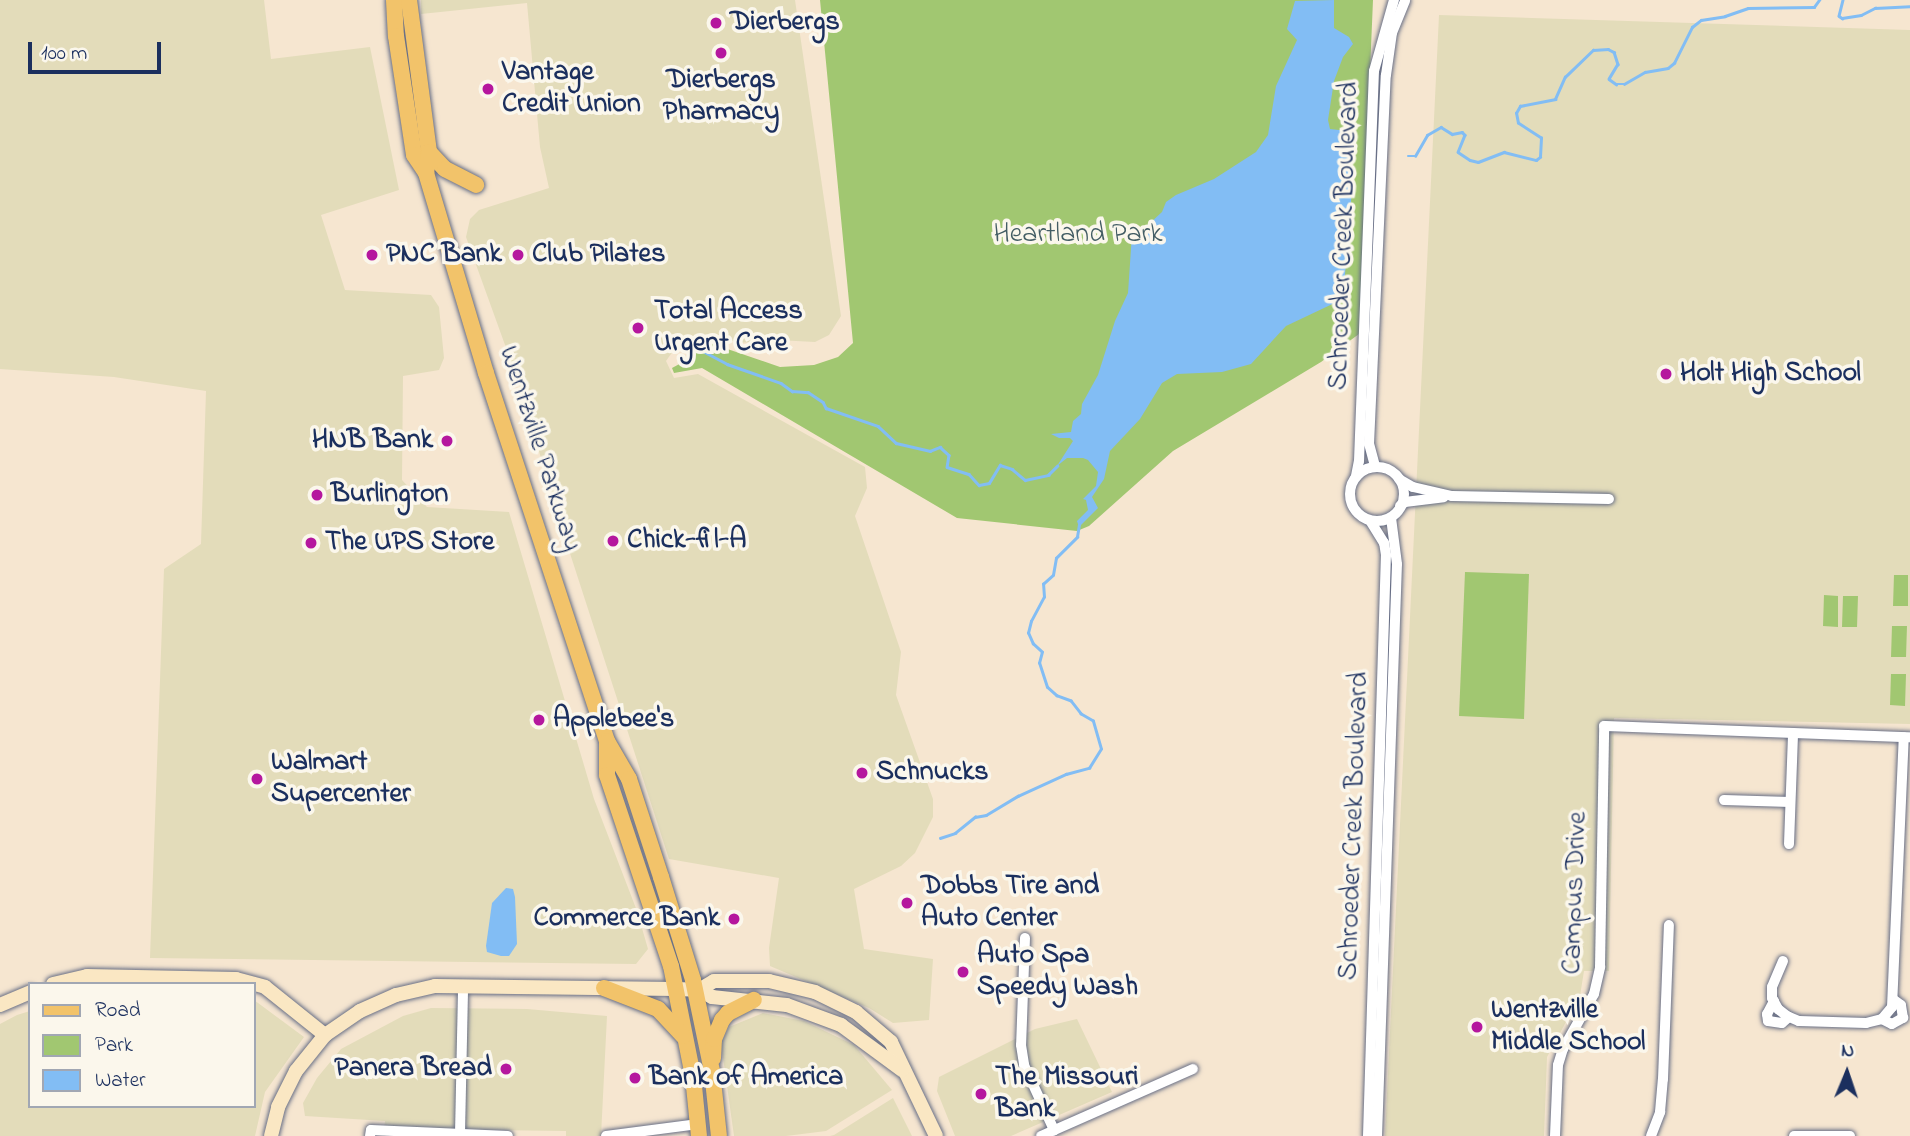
<!DOCTYPE html>
<style>
body{margin:0}
#map{position:relative;width:1910px;height:1136px;overflow:hidden;background:#f6e6d0;font-family:"Indie Flower",sans-serif}
div>[style]{position:absolute}
.built>*{inset:0;background:#e3dcba}
.green>*{inset:0;background:#a1c771}
.water>*{inset:0;background:#82bdf4}
.stream>*{height:2.5px;margin:-1.25px;padding:0 1.25px;transform-origin:1.25px;border-radius:1.25px;background:#82bdf4}
.roads{filter:drop-shadow(0 0 2px #686f86) drop-shadow(0 0 2px #686f86)}
.street>*{height:10px;margin:-5px;padding:0 5px;transform-origin:5px;border-radius:5px;background:#fff}
.street>.ring{margin:-5px;padding:0;box-sizing:content-box;background:none;border:10px solid #fff;border-radius:50%}
.secondary>*{height:14px;margin:-7px;padding:0 7px;transform-origin:7px;border-radius:7px;background:#fae7c3}
.primary>*{height:16px;margin:-8px;padding:0 8px;transform-origin:8px;border-radius:8px;background:#f2c36a}
.dots>*{width:19px;height:19px;translate:-50% -50%;box-sizing:border-box;border:4px solid #fbf7ec;border-radius:50%}
span{translate:-50% -50%;white-space:nowrap;text-align:center;line-height:1.15;-webkit-text-stroke:7px #fbf7ec;paint-order:stroke}
.poi-label{font-size:28px;color:#1b2f5e;font-weight:700}
.left{translate:0 -50%;text-align:left}
.right{translate:-100% -50%;text-align:right}
.park-label{font-size:28px;color:#435d64}
.street-label{font-size:28px;color:#1b2f5e}
.legend{position:absolute;left:28px;top:982px;width:228px;height:126px;box-sizing:border-box;background:#fbf7ec;border:2px solid #a1a7b3;margin:0;padding:9px 12px;list-style:none;font-size:21px;color:#1b2f5e}
.legend li{display:flex;align-items:center;gap:14px;height:35px}
.legend b{width:35px;border:2px solid #a1a7b3}
.north{position:absolute;left:1812px;top:1038px;width:70px;height:70px;-webkit-text-stroke:5px #fbf7ec;paint-order:stroke;rotate:2deg;font-size:19px;font-weight:700;line-height:28px;text-align:center;color:#1b2f5e}
.north::after{content:'';display:block;margin:auto;width:24px;height:32px;background:#1b2f5e;clip-path:polygon(50% 0,100% 100%,50% 72%,0 100%)}
.scale{position:absolute;left:28px;top:42px;width:133px;height:32px;box-sizing:border-box;border:4px solid #1b2f5e;border-top:0;padding-left:9px;font-size:21px;line-height:24px;white-space:nowrap;color:#1b2f5e;-webkit-text-stroke:5px #fbf7ec;paint-order:stroke}
</style>
<div id="map">
<div class="built">
<i style="clip-path:polygon(0 0,264px 0,271px 59px,370px 47px,399px 190px,321px 215px,345px 290px,431px 295px,439px 307px,444px 358px,439px 370px,403px 376px,402px 480px,427px 507px,509px 512px,594px 799px,637px 911px,648px 949px,636px 964px,150px 958px,164px 569px,201px 544px,206px 391px,114px 377px,0 369px)"></i>
<i style="clip-path:polygon(421px 0,795px 0,841px 316px,829px 335px,815px 342px,777px 340px,738px 343px,719px 336px,693px 337px,678px 344px,666px 361px,674px 378px,698px 374px,865px 467px,867px 488px,855px 516px,901px 652px,896px 695px,933px 799px,933px 817px,915px 853px,901px 866px,854px 889px,864px 949px,933px 959px,929px 1020px,893px 1023px,869px 1008px,770px 966px,769px 948px,779px 878px,669px 859px,565px 538px,517px 378px,466px 237px,470px 219px,479px 210px,549px 188px,540px 147px,527px 3px,421px 14px)"></i>
<i style="clip-path:polygon(1439px 15px,1910px 30px,1910px 724px,1614px 718px,1609px 971px,1584px 971px,1580px 996px,1547px 1057px,1544px 1136px,1385px 1136px)"></i>
<i style="clip-path:polygon(254px 1000px,304px 1037px,265px 1092px,255px 1136px,0 1136px,0 1024px,17px 1015px,30px 1011px,30px 1106px,254px 1106px)"></i>
<i style="clip-path:polygon(431px 1008px,527px 1009px,607px 1016px,601px 1136px,566px 1136px,566px 1131px,474px 1130px,473px 1136px,383px 1136px,385px 1121px,305px 1116px,303px 1103px,317px 1078px,341px 1049px,403px 1016px)"></i>
<i style="clip-path:polygon(763px 1013px,804px 1021px,854px 1045px,892px 1090px,826px 1131px,786px 1136px,734px 1136px,721px 1043px,729px 1027px)"></i>
<i style="clip-path:polygon(1077px 1019px,1112px 1092px,1011px 1136px,955px 1136px,937px 1091px,939px 1077px,1035px 1029px)"></i>
<i style="clip-path:polygon(893px 1098px,912px 1136px,830px 1136px,834px 1135px)"></i>
</div>
<div class="green">
<i style="clip-path:polygon(820px 0,1373px 0,1359px 334px,1321px 362px,1173px 451px,1089px 526px,1077px 531px,957px 518px,702px 368px,674px 373px,672px 368px,696px 355px,695px 349px,704px 341px,780px 367px,814px 365px,838px 357px,853px 343px)"></i>
<i style="clip-path:polygon(1465px 572px,1529px 574px,1524px 719px,1459px 716px)"></i>
<i style="clip-path:polygon(1894px 575px,1908px 575px,1908px 606px,1893px 606px)"></i>
<i style="clip-path:polygon(1824px 595px,1838px 596px,1838px 627px,1823px 626px)"></i>
<i style="clip-path:polygon(1843px 596px,1858px 596px,1857px 627px,1842px 627px)"></i>
<i style="clip-path:polygon(1892px 626px,1907px 626px,1906px 657px,1891px 657px)"></i>
<i style="clip-path:polygon(1891px 674px,1906px 674px,1905px 706px,1890px 705px)"></i>
</div>
<div class="water">
<i style="clip-path:polygon(1334px 0,1334px 28px,1349px 37px,1353px 44px,1343px 57px,1334px 81px,1328px 120px,1330px 129px,1348px 131px,1351px 139px,1344px 145px,1353px 155px,1344px 165px,1351px 167px,1353px 177px,1343px 299px,1286px 326px,1251px 364px,1222px 372px,1177px 374px,1162px 383px,1140px 419px,1110px 451px,1104px 479px,1092px 497px,1098px 508px,1079px 527px,1077px 521px,1088px 510px,1086px 500px,1083px 499px,1096px 486px,1098px 472px,1088px 460px,1083px 458px,1067px 458px,1057px 466px,1073px 441px,1070px 438px,1059px 438px,1051px 434px,1071px 432px,1073px 421px,1081px 414px,1082px 404px,1098px 375px,1115px 321px,1128px 293px,1132px 234px,1149px 224px,1162px 212px,1166px 202px,1176px 195px,1214px 179px,1256px 152px,1268px 135px,1276px 86px,1297px 40px,1287px 29px,1295px 1px)"></i>
<i style="clip-path:polygon(506px 888px,513px 889px,515px 897px,517px 944px,509px 956px,501px 956px,487px 952px,486px 946px,492px 903px)"></i>
</div>
<div class="stream">
<i style="left:1843px;top:0;width:16px;rotate:104deg"></i>
<i style="left:1839px;top:16px;width:4px;rotate:34deg"></i>
<i style="left:1842px;top:18px;width:19px;rotate:-9deg"></i>
<i style="left:1861px;top:15px;width:16px;rotate:-27deg"></i>
<i style="left:1875px;top:8px;width:35px;rotate:-3deg"></i>
<i style="left:1408px;top:156px;width:7px"></i>
<i style="left:1415px;top:156px;width:24px;rotate:-60deg"></i>
<i style="left:1427px;top:135px;width:16px;rotate:-30deg"></i>
<i style="left:1441px;top:127px;width:13px;rotate:32deg"></i>
<i style="left:1452px;top:134px;width:10px;rotate:-11deg"></i>
<i style="left:1462px;top:132px;width:4px;rotate:45deg"></i>
<i style="left:1465px;top:135px;width:18px;rotate:112deg"></i>
<i style="left:1458px;top:152px;width:14px;rotate:34deg"></i>
<i style="left:1470px;top:160px;width:8px;rotate:14deg"></i>
<i style="left:1478px;top:162px;width:28px;rotate:-21deg"></i>
<i style="left:1504px;top:152px;width:33px;rotate:14deg"></i>
<i style="left:1536px;top:160px;width:5px;rotate:-37deg"></i>
<i style="left:1540px;top:157px;width:19px;rotate:-87deg"></i>
<i style="left:1541px;top:138px;width:27px;rotate:-147deg"></i>
<i style="left:1518px;top:123px;width:10px;rotate:-101deg"></i>
<i style="left:1516px;top:113px;width:8px;rotate:-60deg"></i>
<i style="left:1520px;top:106px;width:36px;rotate:-11deg"></i>
<i style="left:1555px;top:99px;width:24px;rotate:-66deg"></i>
<i style="left:1565px;top:77px;width:39px;rotate:-44deg"></i>
<i style="left:1593px;top:50px;width:15px;rotate:-4deg"></i>
<i style="left:1608px;top:49px;width:7px;rotate:27deg"></i>
<i style="left:1614px;top:52px;width:13px;rotate:72deg"></i>
<i style="left:1618px;top:64px;width:17px;rotate:121deg"></i>
<i style="left:1609px;top:79px;width:9px;rotate:36deg"></i>
<i style="left:1616px;top:84px;width:8px"></i>
<i style="left:1624px;top:84px;width:24px;rotate:-30deg"></i>
<i style="left:1645px;top:72px;width:23px;rotate:-10deg"></i>
<i style="left:1668px;top:68px;width:8px;rotate:-40deg"></i>
<i style="left:1674px;top:63px;width:40px;rotate:-63.4deg"></i>
<i style="left:1692px;top:27px;width:11px;rotate:-38deg"></i>
<i style="left:1701px;top:20px;width:24px;rotate:-9deg"></i>
<i style="left:1725px;top:16px;width:24px;rotate:-19deg"></i>
<i style="left:1748px;top:8px;width:66px;rotate:-0.9deg"></i>
<i style="left:1814px;top:7px;width:9px;rotate:-54deg"></i>
<i style="left:701px;top:350px;width:30px;rotate:28deg"></i>
<i style="left:727px;top:364px;width:57px;rotate:19.4deg"></i>
<i style="left:781px;top:383px;width:14px;rotate:36deg"></i>
<i style="left:792px;top:391px;width:16px;rotate:4deg"></i>
<i style="left:808px;top:392px;width:18px;rotate:34deg"></i>
<i style="left:823px;top:402px;width:7px;rotate:63deg"></i>
<i style="left:826px;top:408px;width:55px;rotate:19.1deg"></i>
<i style="left:878px;top:426px;width:25px;rotate:43deg"></i>
<i style="left:896px;top:443px;width:35px;rotate:13deg"></i>
<i style="left:930px;top:451px;width:11px;rotate:-22deg"></i>
<i style="left:940px;top:447px;width:12px;rotate:42deg"></i>
<i style="left:949px;top:455px;width:12px;rotate:99deg"></i>
<i style="left:947px;top:467px;width:23px;rotate:18deg"></i>
<i style="left:969px;top:474px;width:15px;rotate:48deg"></i>
<i style="left:979px;top:485px;width:10px;rotate:-11deg"></i>
<i style="left:989px;top:483px;width:21px;rotate:-59deg"></i>
<i style="left:1000px;top:465px;width:13px;rotate:18deg"></i>
<i style="left:1012px;top:469px;width:17px;rotate:40deg"></i>
<i style="left:1025px;top:480px;width:24px;rotate:-12deg"></i>
<i style="left:1048px;top:475px;width:13px;rotate:-45deg"></i>
<i style="left:940px;top:838px;width:16px;rotate:-18deg"></i>
<i style="left:955px;top:833px;width:26px;rotate:-39deg"></i>
<i style="left:975px;top:817px;width:11px;rotate:-10deg"></i>
<i style="left:986px;top:815px;width:37px;rotate:-31deg"></i>
<i style="left:1018px;top:796px;width:53px;rotate:-24.6deg"></i>
<i style="left:1066px;top:774px;width:24px;rotate:-15deg"></i>
<i style="left:1089px;top:768px;width:22px;rotate:-58deg"></i>
<i style="left:1101px;top:749px;width:29px;rotate:-106deg"></i>
<i style="left:1093px;top:721px;width:14px;rotate:-150deg"></i>
<i style="left:1081px;top:714px;width:16px;rotate:-128deg"></i>
<i style="left:1071px;top:701px;width:15px;rotate:-160deg"></i>
<i style="left:1057px;top:696px;width:13px;rotate:-138deg"></i>
<i style="left:1047px;top:687px;width:25px;rotate:-108deg"></i>
<i style="left:1039px;top:663px;width:11px;rotate:-75deg"></i>
<i style="left:1042px;top:652px;width:12px;rotate:-138deg"></i>
<i style="left:1033px;top:644px;width:12px;rotate:-114deg"></i>
<i style="left:1028px;top:633px;width:12px;rotate:-76deg"></i>
<i style="left:1031px;top:621px;width:27px;rotate:-62deg"></i>
<i style="left:1044px;top:597px;width:13px;rotate:-94deg"></i>
<i style="left:1043px;top:584px;width:13px;rotate:-42deg"></i>
<i style="left:1053px;top:575px;width:17px;rotate:-80deg"></i>
<i style="left:1056px;top:558px;width:30px;rotate:-45deg"></i>
<i style="left:1077px;top:537px;width:12px;rotate:-81deg"></i>
</div>
<div class="roads">
<div class="street">
<i style="left:1375px;top:466px;width:23px;rotate:-105deg"></i>
<i style="left:1369px;top:444px;width:369px;rotate:-87.4deg"></i>
<i style="left:1386px;top:75px;width:42px;rotate:-81.9deg"></i>
<i style="left:1392px;top:33px;width:35px;rotate:-68deg"></i>
<i class="ring" style="left:1350px;top:467px;width:44px;height:44px"></i>
<i style="left:1356px;top:476px;width:15px;rotate:-79deg"></i>
<i style="left:1359px;top:461px;width:390px;rotate:-87.8deg"></i>
<i style="left:1374px;top:71px;width:74px;rotate:-74.3deg"></i>
<i style="left:1399px;top:479px;width:16px;rotate:30deg"></i>
<i style="left:1413px;top:487px;width:40px;rotate:13deg"></i>
<i style="left:1452px;top:496px;width:157px;rotate:1.1deg"></i>
<i style="left:1400px;top:506px;width:6px;rotate:-39deg"></i>
<i style="left:1405px;top:502px;width:39px;rotate:-7deg"></i>
<i style="left:1724px;top:800px;width:66px;rotate:1.7deg"></i>
<i style="left:1789px;top:844px;width:111px;rotate:-87.9deg"></i>
<i style="left:1025px;top:938px;width:107px;rotate:92.1deg"></i>
<i style="left:1021px;top:1045px;width:20px;rotate:81deg"></i>
<i style="left:1024px;top:1065px;width:72px;rotate:65.2deg"></i>
<i style="left:1783px;top:961px;width:28px;rotate:113deg"></i>
<i style="left:1772px;top:987px;width:11px;rotate:90deg"></i>
<i style="left:1772px;top:998px;width:13px;rotate:61deg"></i>
<i style="left:1778px;top:1009px;width:11px;rotate:38deg"></i>
<i style="left:1787px;top:1016px;width:13px;rotate:23deg"></i>
<i style="left:1799px;top:1021px;width:67px;rotate:1.7deg"></i>
<i style="left:1866px;top:1023px;width:16px;rotate:-14deg"></i>
<i style="left:1882px;top:1019px;width:16px;rotate:-50deg"></i>
<i style="left:1892px;top:1007px;width:270px;rotate:-87.5deg"></i>
<i style="left:1774px;top:1001px;width:15px;rotate:118deg"></i>
<i style="left:1767px;top:1014px;width:7px;rotate:82deg"></i>
<i style="left:1768px;top:1021px;width:14px;rotate:8deg"></i>
<i style="left:1782px;top:1023px;width:9px;rotate:-41deg"></i>
<i style="left:1882px;top:1019px;width:11px;rotate:27deg"></i>
<i style="left:1892px;top:1024px;width:13px;rotate:-29deg"></i>
<i style="left:1903px;top:1018px;width:13px;rotate:-99deg"></i>
<i style="left:1901px;top:1005px;width:9px;rotate:-144deg"></i>
<i style="left:460px;top:1134px;width:149px;rotate:-88.8deg"></i>
<i style="left:370px;top:1136px;width:6px;rotate:-81deg"></i>
<i style="left:371px;top:1130px;width:137px;rotate:2.5deg"></i>
<i style="left:606px;top:1136px;width:93px;rotate:-7.4deg"></i>
<i style="left:1041px;top:1136px;width:166px;rotate:-23.8deg"></i>
<i style="left:1368px;top:1136px;width:581px;rotate:-88.23deg"></i>
<i style="left:1386px;top:555px;width:12px;rotate:-99deg"></i>
<i style="left:1384px;top:543px;width:26px;rotate:-122deg"></i>
<i style="left:1377px;top:1136px;width:572px;rotate:-88deg"></i>
<i style="left:1397px;top:564px;width:46px;rotate:-97.4deg"></i>
<i style="left:1555px;top:1136px;width:71px;rotate:-87.6deg"></i>
<i style="left:1558px;top:1065px;width:17px;rotate:-73deg"></i>
<i style="left:1563px;top:1049px;width:63px;rotate:-60.6deg"></i>
<i style="left:1594px;top:994px;width:28px;rotate:-77deg"></i>
<i style="left:1600px;top:967px;width:241px;rotate:-89deg"></i>
<i style="left:1604px;top:726px;width:306px;rotate:2.1deg"></i>
<i style="left:1651px;top:1136px;width:26px;rotate:-69deg"></i>
<i style="left:1660px;top:1112px;width:33px;rotate:-85deg"></i>
<i style="left:1663px;top:1079px;width:154px;rotate:-87.8deg"></i>
<i style="left:1794px;top:1136px;width:56px"></i>
</div>
<div class="secondary">
<i style="left:53px;top:984px;width:35px;rotate:-13deg"></i>
<i style="left:87px;top:976px;width:149px;rotate:1.2deg"></i>
<i style="left:236px;top:979px;width:30px;rotate:15deg"></i>
<i style="left:265px;top:987px;width:77px;rotate:38.7deg"></i>
<i style="left:699px;top:990px;width:17px;rotate:-31deg"></i>
<i style="left:714px;top:981px;width:55px"></i>
<i style="left:769px;top:981px;width:47px;rotate:13.4deg"></i>
<i style="left:815px;top:992px;width:46px;rotate:26deg"></i>
<i style="left:856px;top:1012px;width:46px;rotate:40.6deg"></i>
<i style="left:891px;top:1042px;width:104px;rotate:64.4deg"></i>
<i style="left:0;top:1005px;width:33px;rotate:-23deg"></i>
<i style="left:271px;top:1136px;width:30px;rotate:-76deg"></i>
<i style="left:278px;top:1107px;width:40px;rotate:-63.4deg"></i>
<i style="left:296px;top:1071px;width:46px;rotate:-51.1deg"></i>
<i style="left:325px;top:1035px;width:42px;rotate:-34.4deg"></i>
<i style="left:360px;top:1011px;width:39px;rotate:-24deg"></i>
<i style="left:396px;top:995px;width:40px;rotate:-13deg"></i>
<i style="left:435px;top:986px;width:240px;rotate:0.7deg"></i>
<i style="left:675px;top:989px;width:24px;rotate:2deg"></i>
<i style="left:699px;top:990px;width:15px;rotate:28deg"></i>
<i style="left:712px;top:997px;width:75px;rotate:6.1deg"></i>
<i style="left:787px;top:1005px;width:58px;rotate:20.3deg"></i>
<i style="left:841px;top:1025px;width:76px;rotate:36.4deg"></i>
</div>
<div class="primary">
<i style="left:394px;top:0;width:36px;rotate:87deg"></i>
<i style="left:396px;top:36px;width:120px;rotate:81.4deg"></i>
<i style="left:414px;top:155px;width:22px;rotate:56deg"></i>
<i style="left:426px;top:173px;width:209px;rotate:73.3deg"></i>
<i style="left:486px;top:373px;width:387px;rotate:71.8deg"></i>
<i style="left:607px;top:741px;width:44px;rotate:59.9deg"></i>
<i style="left:629px;top:779px;width:103px;rotate:71.9deg"></i>
<i style="left:661px;top:877px;width:108px;rotate:72.7deg"></i>
<i style="left:693px;top:980px;width:93px;rotate:78.2deg"></i>
<i style="left:712px;top:1071px;width:65px;rotate:83.9deg"></i>
<i style="left:409px;top:0;width:153px;rotate:82.5deg"></i>
<i style="left:429px;top:152px;width:21px;rotate:98deg"></i>
<i style="left:429px;top:152px;width:23px;rotate:47deg"></i>
<i style="left:445px;top:169px;width:35px;rotate:27deg"></i>
<i style="left:607px;top:743px;width:32px;rotate:90deg"></i>
<i style="left:607px;top:775px;width:201px;rotate:71.5deg"></i>
<i style="left:671px;top:966px;width:112px;rotate:78.7deg"></i>
<i style="left:693px;top:1076px;width:60px;rotate:84.3deg"></i>
<i style="left:604px;top:988px;width:58px;rotate:21.3deg"></i>
<i style="left:658px;top:1009px;width:37px;rotate:47deg"></i>
<i style="left:713px;top:1058px;width:19px;rotate:-87deg"></i>
<i style="left:714px;top:1039px;width:21px;rotate:-67deg"></i>
<i style="left:722px;top:1020px;width:9px;rotate:-49deg"></i>
<i style="left:728px;top:1013px;width:29px;rotate:-27deg"></i>
</div>
</div>
<div class="dots">
<i style="left:716px;top:23px;background:#b5179e"></i>
<i style="left:721px;top:53px;background:#b5179e"></i>
<i style="left:488px;top:89px;background:#b5179e"></i>
<i style="left:372px;top:255px;background:#b5179e"></i>
<i style="left:518px;top:255px;background:#b5179e"></i>
<i style="left:638px;top:328px;background:#b5179e"></i>
<i style="left:1666px;top:374px;background:#b5179e"></i>
<i style="left:447px;top:441px;background:#b5179e"></i>
<i style="left:317px;top:495px;background:#b5179e"></i>
<i style="left:613px;top:541px;background:#b5179e"></i>
<i style="left:311px;top:543px;background:#b5179e"></i>
<i style="left:539px;top:720px;background:#b5179e"></i>
<i style="left:862px;top:773px;background:#b5179e"></i>
<i style="left:257px;top:779px;background:#b5179e"></i>
<i style="left:907px;top:903px;background:#b5179e"></i>
<i style="left:734px;top:919px;background:#b5179e"></i>
<i style="left:963px;top:972px;background:#b5179e"></i>
<i style="left:1477px;top:1027px;background:#b5179e"></i>
<i style="left:506px;top:1069px;background:#b5179e"></i>
<i style="left:635px;top:1078px;background:#b5179e"></i>
<i style="left:981px;top:1094px;background:#b5179e"></i>
</div>
<div class="poi-label">
<span class="left" style="left:730px;top:23px">Dierbergs</span>
<span class="left" style="left:502px;top:89px">Vantage<br>Credit Union</span>
<span style="left:721px;top:97px">Dierbergs<br>Pharmacy</span>
<span class="left" style="left:386px;top:255px">PNC Bank</span>
<span class="left" style="left:532px;top:255px">Club Pilates</span>
<span class="left" style="left:654px;top:328px">Total Access<br>Urgent Care</span>
<span class="left" style="left:1680px;top:374px">Holt High School</span>
<span class="right" style="left:433px;top:441px">HNB Bank</span>
<span class="left" style="left:331px;top:495px">Burlington</span>
<span class="left" style="left:627px;top:541px">Chick-fil-A</span>
<span class="left" style="left:325px;top:543px">The UPS Store</span>
<span class="left" style="left:553px;top:720px">Applebee's</span>
<span class="left" style="left:271px;top:779px">Walmart<br>Supercenter</span>
<span class="left" style="left:876px;top:773px">Schnucks</span>
<span class="left" style="left:921px;top:903px">Dobbs Tire and<br>Auto Center</span>
<span class="right" style="left:720px;top:919px">Commerce Bank</span>
<span class="left" style="left:977px;top:972px">Auto Spa<br>Speedy Wash</span>
<span class="left" style="left:1491px;top:1027px">Wentzville<br>Middle School</span>
<span class="right" style="left:492px;top:1069px">Panera Bread</span>
<span class="left" style="left:649px;top:1078px">Bank of America</span>
<span class="left" style="left:995px;top:1094px">The Missouri<br>Bank</span>
</div>
<div class="park-label">
<span style="left:1078px;top:235px">Heartland Park</span>
</div>
<div class="street-label">
<span style="left:1345px;top:236px;rotate:-88deg">Schroeder Creek Boulevard</span>
<span style="left:539px;top:449px;rotate:72deg">Wentzville Parkway</span>
<span style="left:1355px;top:826px;rotate:-88deg">Schroeder Creek Boulevard</span>
<span style="left:1576px;top:893px;rotate:-88deg">Campus Drive</span>
</div>
<ul class="legend">
<li><b style="height:9px;background:#f2c36a"></b>Road</li>
<li><b style="height:19px;background:#a1c771"></b>Park</li>
<li><b style="height:19px;background:#82bdf4"></b>Water</li>
</ul>
<div class="north">N</div>
<div class="scale">100 m</div>
</div>
